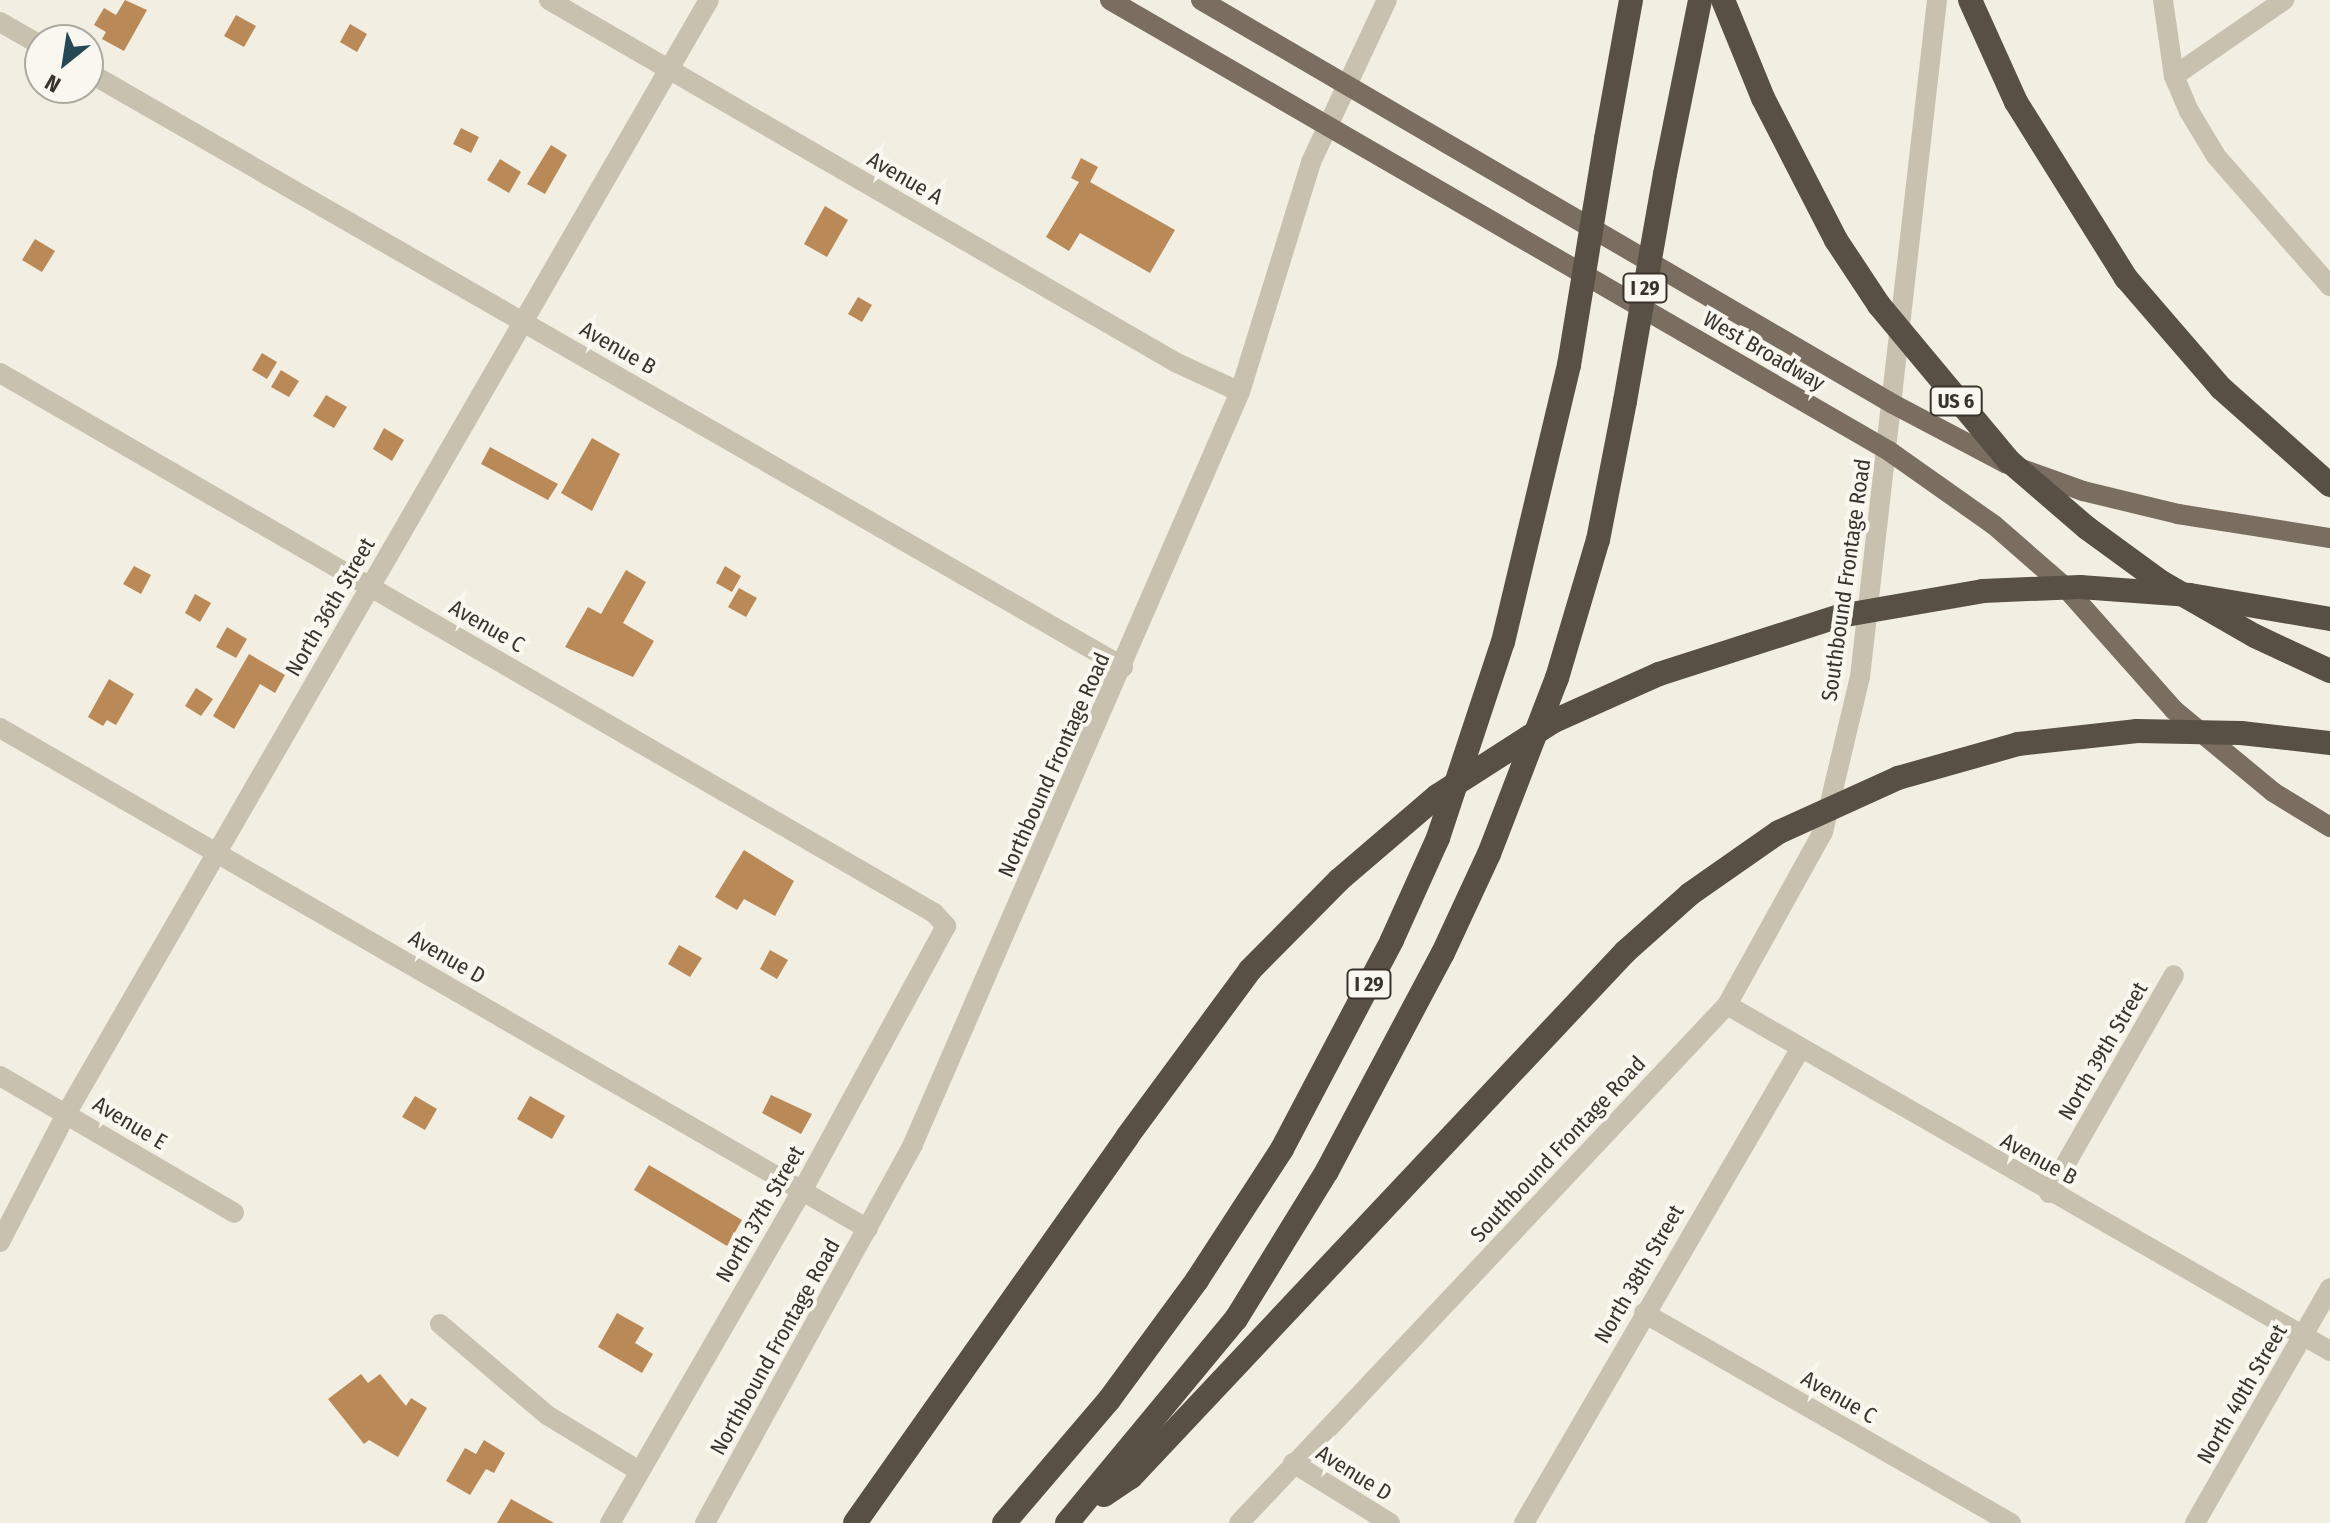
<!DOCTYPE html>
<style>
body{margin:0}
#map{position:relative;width:2330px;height:1523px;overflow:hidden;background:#f2eee2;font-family:"Fira Sans Condensed",sans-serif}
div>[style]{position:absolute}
.building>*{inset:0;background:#ba8958}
.minor>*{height:20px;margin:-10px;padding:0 10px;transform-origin:10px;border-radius:10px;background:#c9c1af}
.major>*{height:20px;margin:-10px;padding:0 10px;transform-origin:10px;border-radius:10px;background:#796e5f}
.highway>*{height:24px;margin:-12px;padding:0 12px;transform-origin:12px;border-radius:12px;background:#585044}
.highway-bridge>*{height:24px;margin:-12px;padding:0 12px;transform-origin:12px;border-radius:12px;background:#585044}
span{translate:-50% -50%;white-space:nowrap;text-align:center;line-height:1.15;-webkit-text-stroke:8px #f9f7ef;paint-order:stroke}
.shield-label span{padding:2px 6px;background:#f9f7ef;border:2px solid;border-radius:6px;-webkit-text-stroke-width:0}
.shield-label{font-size:20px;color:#39332c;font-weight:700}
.street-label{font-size:22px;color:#39332c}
.north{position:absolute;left:24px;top:24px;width:80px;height:80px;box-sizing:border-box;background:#f9f7ef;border:2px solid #aca9a1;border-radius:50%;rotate:210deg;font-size:22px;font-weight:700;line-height:32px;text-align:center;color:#39332c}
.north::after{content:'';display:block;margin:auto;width:28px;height:36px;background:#264756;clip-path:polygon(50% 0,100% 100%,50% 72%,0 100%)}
</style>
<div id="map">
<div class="building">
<i style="clip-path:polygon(125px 0,147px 10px,124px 51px,102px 39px,106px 32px,94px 25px,104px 8px,116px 15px)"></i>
<i style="clip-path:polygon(236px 15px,256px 26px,244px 47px,224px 36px)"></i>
<i style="clip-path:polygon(350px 24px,367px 34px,357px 52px,340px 42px)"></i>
<i style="clip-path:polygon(461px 128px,479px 137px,471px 153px,453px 144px)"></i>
<i style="clip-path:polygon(551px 145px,567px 155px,545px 194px,527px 184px)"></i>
<i style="clip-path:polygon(1081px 158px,1098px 167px,1090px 182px,1175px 230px,1150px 273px,1080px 233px,1069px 251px,1046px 237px,1079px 182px,1071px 178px)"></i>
<i style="clip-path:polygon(500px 159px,521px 172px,509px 193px,487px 180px)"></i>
<i style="clip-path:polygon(825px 206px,848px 220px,827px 257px,804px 244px)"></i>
<i style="clip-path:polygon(35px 239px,55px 251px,42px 272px,22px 260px)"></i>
<i style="clip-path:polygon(858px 297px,872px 305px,862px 322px,848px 314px)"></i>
<i style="clip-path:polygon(262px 353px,277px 362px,267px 379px,252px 370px)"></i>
<i style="clip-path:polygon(281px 370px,299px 381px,289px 397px,271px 387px)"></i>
<i style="clip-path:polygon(326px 395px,347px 407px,334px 428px,313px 416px)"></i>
<i style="clip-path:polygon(384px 428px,404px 440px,392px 461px,373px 449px)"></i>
<i style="clip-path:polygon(592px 438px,620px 454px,592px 511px,561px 493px)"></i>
<i style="clip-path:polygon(490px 447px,558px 484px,548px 500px,481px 464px)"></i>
<i style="clip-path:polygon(134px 566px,151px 575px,141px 594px,123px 584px)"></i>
<i style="clip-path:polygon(725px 566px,741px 576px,732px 592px,716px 583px)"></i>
<i style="clip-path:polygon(626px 570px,646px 582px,623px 623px,654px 641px,633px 677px,565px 647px,588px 607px,601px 614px)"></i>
<i style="clip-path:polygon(739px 588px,757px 598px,746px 617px,728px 607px)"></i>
<i style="clip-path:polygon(195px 594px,211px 603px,200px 622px,185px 613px)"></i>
<i style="clip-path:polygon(227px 627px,247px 639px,236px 658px,216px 647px)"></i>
<i style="clip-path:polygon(249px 654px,285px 675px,275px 693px,260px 684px,234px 729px,213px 716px)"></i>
<i style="clip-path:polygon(109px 679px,134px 694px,116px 725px,107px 720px,103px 726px,88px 717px)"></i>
<i style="clip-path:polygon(196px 688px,213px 699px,201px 716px,185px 706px)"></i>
<i style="clip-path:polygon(744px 850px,794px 881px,775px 916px,744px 899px,737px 910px,715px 897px)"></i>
<i style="clip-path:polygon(679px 945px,702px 958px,690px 977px,668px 964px)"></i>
<i style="clip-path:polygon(770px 950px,788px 960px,777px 979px,760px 969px)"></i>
<i style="clip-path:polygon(771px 1095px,812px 1114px,801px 1134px,762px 1113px)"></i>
<i style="clip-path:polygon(415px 1096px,437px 1109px,425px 1130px,402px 1117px)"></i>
<i style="clip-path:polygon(530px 1096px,565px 1116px,552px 1139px,517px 1119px)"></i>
<i style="clip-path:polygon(649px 1165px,742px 1220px,727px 1246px,634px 1190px)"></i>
<i style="clip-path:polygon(617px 1313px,644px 1328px,635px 1343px,653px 1354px,642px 1373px,598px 1347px)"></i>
<i style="clip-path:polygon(361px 1374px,368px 1383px,380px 1374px,406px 1406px,411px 1398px,427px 1408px,398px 1457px,369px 1440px,364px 1444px,328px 1399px)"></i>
<i style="clip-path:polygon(484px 1440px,505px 1453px,494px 1473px,486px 1469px,470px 1495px,446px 1481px,465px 1448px,476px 1454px)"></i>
<i style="clip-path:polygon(511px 1499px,554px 1523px,497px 1523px)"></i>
</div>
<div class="minor">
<i style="left:549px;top:0;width:725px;rotate:30.03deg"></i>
<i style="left:1177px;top:363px;width:69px;rotate:24.7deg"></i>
<i style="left:2163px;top:0;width:77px;rotate:81.8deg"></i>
<i style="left:2174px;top:76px;width:38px;rotate:67deg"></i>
<i style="left:2189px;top:111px;width:52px;rotate:59deg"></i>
<i style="left:2216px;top:156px;width:173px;rotate:48.8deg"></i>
<i style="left:0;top:22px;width:46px;rotate:29.9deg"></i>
<i style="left:88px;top:72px;width:1194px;rotate:29.89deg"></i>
<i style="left:2174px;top:76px;width:134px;rotate:-34.6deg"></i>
<i style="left:0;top:373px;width:1079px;rotate:30.03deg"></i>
<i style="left:934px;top:913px;width:18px;rotate:47deg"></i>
<i style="left:946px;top:926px;width:299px;rotate:118.5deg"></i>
<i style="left:803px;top:1189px;width:386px;rotate:120deg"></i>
<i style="left:0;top:728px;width:1002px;rotate:29.99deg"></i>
<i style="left:1727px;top:1005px;width:695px;rotate:29.85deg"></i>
<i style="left:0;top:1076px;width:271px;rotate:30.3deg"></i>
<i style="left:2049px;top:1193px;width:251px;rotate:-60.2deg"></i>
<i style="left:0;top:1242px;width:144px;rotate:-62.7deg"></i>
<i style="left:66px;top:1114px;width:1286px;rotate:-60.01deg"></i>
<i style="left:1644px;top:1313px;width:423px;rotate:29.8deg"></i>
<i style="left:440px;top:1324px;width:140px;rotate:40.4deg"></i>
<i style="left:547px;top:1415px;width:108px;rotate:31.3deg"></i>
<i style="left:1293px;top:1463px;width:114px;rotate:31.7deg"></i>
<i style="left:705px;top:1523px;width:432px;rotate:-61.2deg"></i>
<i style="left:913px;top:1144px;width:820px;rotate:-66.5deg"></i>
<i style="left:1240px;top:392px;width:241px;rotate:-72.8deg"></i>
<i style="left:1311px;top:162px;width:179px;rotate:-64.9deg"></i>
<i style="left:1239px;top:1523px;width:712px;rotate:-46.71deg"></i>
<i style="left:1727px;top:1005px;width:198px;rotate:-61deg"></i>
<i style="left:1823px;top:832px;width:159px;rotate:-76.6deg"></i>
<i style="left:1860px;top:677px;width:681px;rotate:-83.51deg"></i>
<i style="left:1524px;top:1523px;width:546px;rotate:-59.77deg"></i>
<i style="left:2195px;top:1523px;width:271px;rotate:-60.1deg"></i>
</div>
<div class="major">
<i style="left:1110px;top:0;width:900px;rotate:30.07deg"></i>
<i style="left:1889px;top:451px;width:128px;rotate:35.2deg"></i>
<i style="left:1994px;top:525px;width:93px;rotate:41.1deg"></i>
<i style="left:2064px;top:586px;width:166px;rotate:48.4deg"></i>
<i style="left:2174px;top:710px;width:129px;rotate:39.6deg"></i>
<i style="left:2273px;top:792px;width:67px;rotate:31.6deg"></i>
<i style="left:1201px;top:0;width:801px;rotate:30.28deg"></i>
<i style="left:1893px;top:404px;width:127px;rotate:27.8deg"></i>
<i style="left:2005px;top:463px;width:83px;rotate:19.7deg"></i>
<i style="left:2083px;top:491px;width:98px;rotate:13.6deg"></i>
<i style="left:2178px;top:514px;width:154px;rotate:9deg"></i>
</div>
<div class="highway">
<i style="left:1970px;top:0;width:112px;rotate:65.7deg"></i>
<i style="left:2016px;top:102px;width:208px;rotate:58deg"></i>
<i style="left:2126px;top:278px;width:145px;rotate:49.2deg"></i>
<i style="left:2221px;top:388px;width:146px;rotate:41.7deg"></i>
<i style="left:1606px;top:139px;width:141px;rotate:-79.8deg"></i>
<i style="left:1665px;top:174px;width:177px;rotate:-78.6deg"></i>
<i style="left:1104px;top:1495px;width:32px;rotate:-34deg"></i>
<i style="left:1131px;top:1477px;width:721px;rotate:-46.74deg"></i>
<i style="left:855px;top:1523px;width:472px;rotate:-54.8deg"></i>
<i style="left:1004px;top:1523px;width:162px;rotate:-49.5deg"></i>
<i style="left:1109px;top:1400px;width:149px;rotate:-53.7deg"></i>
<i style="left:1197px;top:1280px;width:156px;rotate:-57deg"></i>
<i style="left:1282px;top:1149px;width:236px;rotate:-62.2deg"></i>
<i style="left:1392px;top:940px;width:112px;rotate:-65.7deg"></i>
<i style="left:1438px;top:838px;width:206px;rotate:-71.7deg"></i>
<i style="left:1503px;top:642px;width:285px;rotate:-76.6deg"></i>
<i style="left:1067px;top:1523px;width:265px;rotate:-50.4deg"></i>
<i style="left:1236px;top:1319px;width:174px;rotate:-58.4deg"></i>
<i style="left:1327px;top:1171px;width:247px;rotate:-62deg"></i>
<i style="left:1443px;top:953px;width:109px;rotate:-65.1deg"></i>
<i style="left:1489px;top:854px;width:189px;rotate:-68.9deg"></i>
<i style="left:1557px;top:678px;width:144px;rotate:-73.5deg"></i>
<i style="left:1598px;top:540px;width:142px;rotate:-79deg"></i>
</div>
<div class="highway-bridge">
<i style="left:1723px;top:0;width:106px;rotate:67.8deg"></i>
<i style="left:1763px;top:98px;width:160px;rotate:62.8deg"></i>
<i style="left:1836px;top:240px;width:78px;rotate:56.5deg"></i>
<i style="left:1879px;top:305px;width:203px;rotate:50.2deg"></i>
<i style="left:2009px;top:461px;width:103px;rotate:40.7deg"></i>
<i style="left:2087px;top:528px;width:92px;rotate:36.1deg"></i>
<i style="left:2161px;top:582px;width:108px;rotate:29.9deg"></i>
<i style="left:2255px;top:636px;width:83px;rotate:25deg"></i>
<i style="left:1569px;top:365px;width:229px;rotate:-80.7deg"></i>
<i style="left:1625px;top:401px;width:230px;rotate:-80deg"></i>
<i style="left:1625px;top:952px;width:87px;rotate:-41.7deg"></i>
<i style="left:1690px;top:894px;width:108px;rotate:-34.9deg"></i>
<i style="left:1779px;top:832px;width:131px;rotate:-24.4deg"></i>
<i style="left:1898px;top:778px;width:125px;rotate:-15.8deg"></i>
<i style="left:2018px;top:744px;width:120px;rotate:-6.2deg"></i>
<i style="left:2137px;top:731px;width:104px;rotate:1.1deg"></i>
<i style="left:2241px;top:733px;width:90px;rotate:6.4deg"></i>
<i style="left:1127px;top:1137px;width:207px;rotate:-53.6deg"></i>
<i style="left:1250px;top:970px;width:127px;rotate:-45.3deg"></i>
<i style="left:1339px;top:880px;width:129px;rotate:-40.6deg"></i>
<i style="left:1437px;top:796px;width:139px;rotate:-32.7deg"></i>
<i style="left:1554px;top:721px;width:115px;rotate:-24.1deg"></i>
<i style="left:1659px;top:674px;width:190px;rotate:-17.8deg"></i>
<i style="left:1840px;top:616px;width:145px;rotate:-9.9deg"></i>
<i style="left:1983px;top:591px;width:97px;rotate:-2.4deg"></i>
<i style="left:2080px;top:587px;width:110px;rotate:4.2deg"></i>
<i style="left:2190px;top:595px;width:142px;rotate:9.7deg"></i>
</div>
<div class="shield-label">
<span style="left:1645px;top:288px">I 29</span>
<span style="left:1956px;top:401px">US 6</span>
<span style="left:1369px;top:984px">I 29</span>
</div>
<div class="street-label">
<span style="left:905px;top:178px;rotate:30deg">Avenue A</span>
<span style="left:618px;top:348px;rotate:30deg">Avenue B</span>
<span style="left:1764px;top:351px;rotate:30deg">West Broadway</span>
<span style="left:1846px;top:580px;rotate:-82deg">Southbound Frontage Road</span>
<span style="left:330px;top:607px;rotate:-60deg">North 36th Street</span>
<span style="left:487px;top:626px;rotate:30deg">Avenue C</span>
<span style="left:1054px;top:765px;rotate:-66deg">Northbound Frontage Road</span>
<span style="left:447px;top:957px;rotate:30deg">Avenue D</span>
<span style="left:2103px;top:1051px;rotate:-60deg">North 39th Street</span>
<span style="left:130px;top:1123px;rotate:31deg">Avenue E</span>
<span style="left:1558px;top:1149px;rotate:-47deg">Southbound Frontage Road</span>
<span style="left:2039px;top:1159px;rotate:29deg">Avenue B</span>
<span style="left:760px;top:1214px;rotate:-60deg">North 37th Street</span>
<span style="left:1639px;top:1274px;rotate:-60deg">North 38th Street</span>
<span style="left:775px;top:1347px;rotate:-61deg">Northbound Frontage Road</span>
<span style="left:2242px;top:1394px;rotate:-60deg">North 40th Street</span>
<span style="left:1839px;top:1397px;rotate:30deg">Avenue C</span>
<span style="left:1354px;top:1473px;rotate:32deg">Avenue D</span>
</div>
<div class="north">N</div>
</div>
